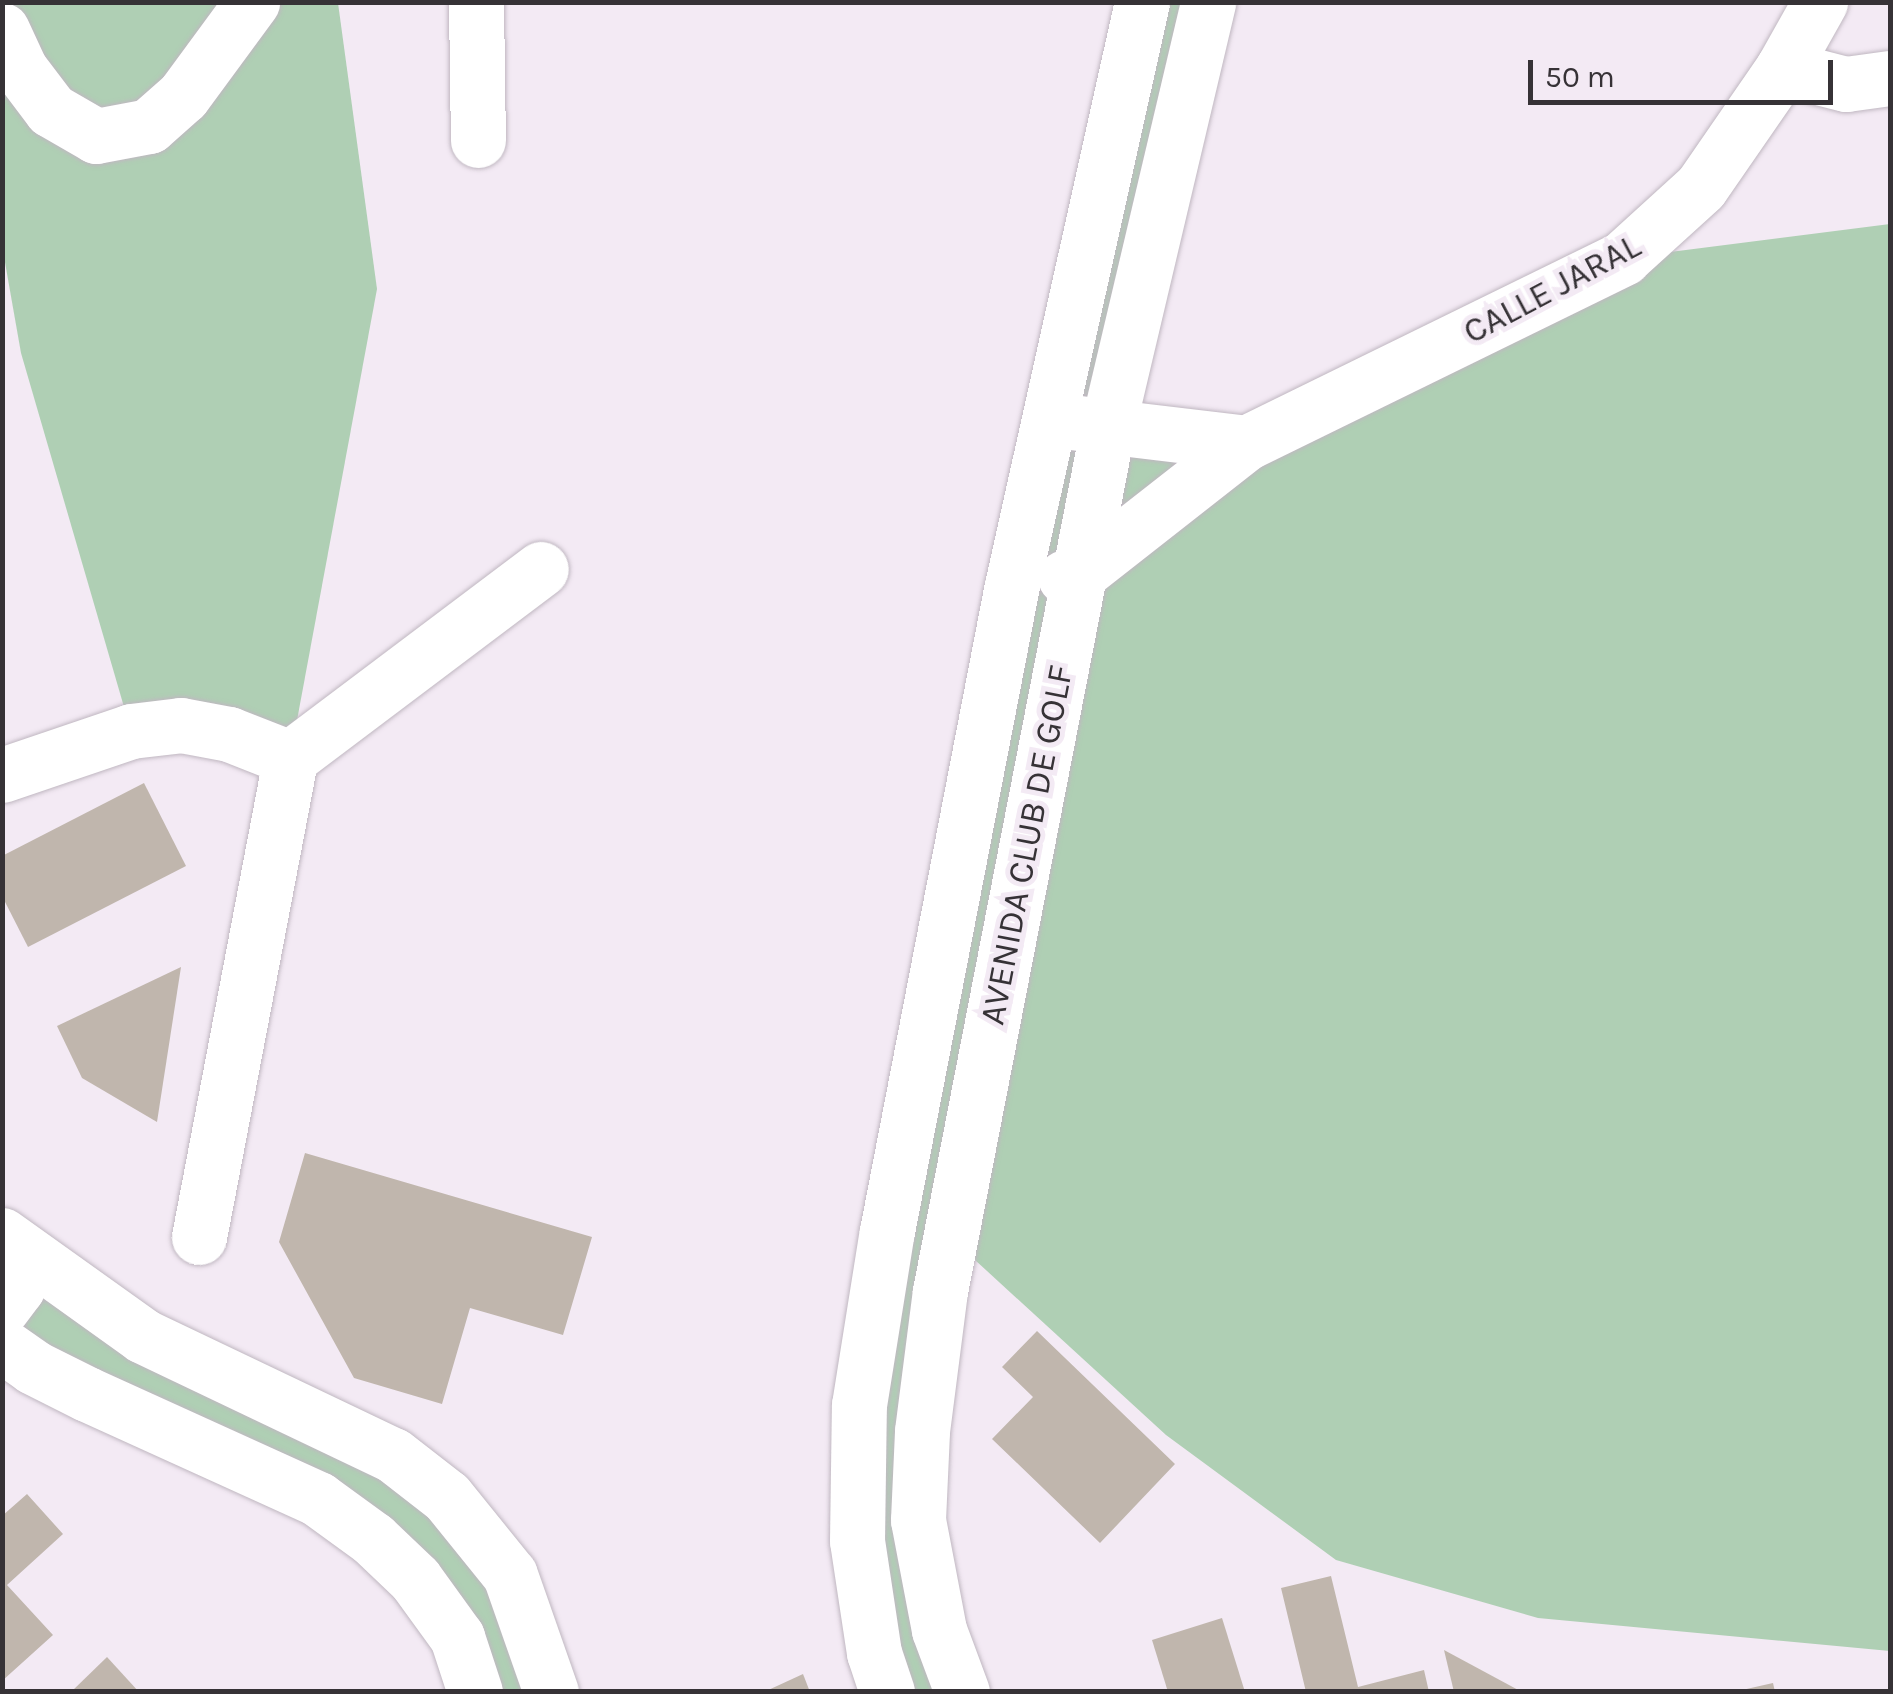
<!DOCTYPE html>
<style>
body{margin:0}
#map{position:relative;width:1893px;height:1694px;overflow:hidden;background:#f3eaf4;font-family:Karla,sans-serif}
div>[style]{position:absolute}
.green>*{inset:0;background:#afcfb4}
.building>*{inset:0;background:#c0b6ad}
.roads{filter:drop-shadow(0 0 2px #c0b7c1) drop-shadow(0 0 2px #c0b7c1)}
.minor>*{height:55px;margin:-27.5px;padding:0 27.5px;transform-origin:27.5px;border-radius:27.5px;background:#fff}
span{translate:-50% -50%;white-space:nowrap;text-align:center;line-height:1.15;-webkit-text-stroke:10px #f3eaf4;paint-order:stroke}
.street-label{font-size:35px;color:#363236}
.frame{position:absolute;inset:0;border:5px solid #363236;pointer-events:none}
.scale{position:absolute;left:1528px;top:60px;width:305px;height:45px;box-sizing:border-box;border:5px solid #363236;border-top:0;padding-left:12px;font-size:30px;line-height:35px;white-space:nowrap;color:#363236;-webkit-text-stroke:8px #f3eaf4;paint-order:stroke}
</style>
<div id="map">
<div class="green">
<i style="clip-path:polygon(2px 3px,338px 3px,377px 289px,290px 758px,131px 731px,21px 353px,3px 251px)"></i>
<i style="clip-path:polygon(1142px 3px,1208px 3px,1108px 426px,1246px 443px,1623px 258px,1890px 224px,1890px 1651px,1538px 1618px,1336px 1560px,1166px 1435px,951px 1238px,922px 1431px,962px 1691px,887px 1692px,857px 1541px)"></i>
<i style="clip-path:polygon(14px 1245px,393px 1455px,564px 1691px,478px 1691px,415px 1579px,3px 1345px)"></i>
</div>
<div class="building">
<i style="clip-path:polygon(144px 783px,186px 866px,28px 947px,2px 896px,2px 856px)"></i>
<i style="clip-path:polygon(181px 967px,157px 1122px,82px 1078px,57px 1026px)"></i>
<i style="clip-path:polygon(305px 1153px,592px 1237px,563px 1335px,470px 1308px,442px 1404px,354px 1378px,279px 1242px)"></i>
<i style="clip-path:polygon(1037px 1331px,1175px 1464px,1100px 1543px,992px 1439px,1033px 1397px,1002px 1367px)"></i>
<i style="clip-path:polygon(27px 1494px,63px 1534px,7px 1585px,53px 1635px,2px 1681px,2px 1516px)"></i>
<i style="clip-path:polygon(1331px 1576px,1358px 1687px,1424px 1670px,1429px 1692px,1306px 1692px,1281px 1588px)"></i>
<i style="clip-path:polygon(1222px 1618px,1245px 1692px,1168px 1692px,1152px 1640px)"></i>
<i style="clip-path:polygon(1444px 1650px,1522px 1692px,1454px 1692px)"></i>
<i style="clip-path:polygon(107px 1657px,139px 1692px,71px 1692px)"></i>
<i style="clip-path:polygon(803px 1674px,810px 1692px,764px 1692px)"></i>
<i style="clip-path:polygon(1773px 1683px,1775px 1692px,1742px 1692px,1742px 1690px)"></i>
</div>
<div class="roads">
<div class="minor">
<i style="left:476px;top:2px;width:138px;rotate:89.2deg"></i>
<i style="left:2px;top:30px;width:43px;rotate:65.2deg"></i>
<i style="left:20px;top:69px;width:51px;rotate:52.9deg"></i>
<i style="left:51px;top:110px;width:52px;rotate:30deg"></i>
<i style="left:96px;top:136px;width:54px;rotate:-10.7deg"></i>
<i style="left:149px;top:126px;width:45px;rotate:-41.4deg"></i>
<i style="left:183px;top:96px;width:117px;rotate:-53.7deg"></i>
<i style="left:1783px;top:68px;width:65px;rotate:14.3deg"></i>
<i style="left:1846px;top:84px;width:44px;rotate:-7.8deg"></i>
<i style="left:1071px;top:422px;width:176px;rotate:6.8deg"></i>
<i style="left:1065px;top:577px;width:16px;rotate:-15deg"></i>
<i style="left:1080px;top:573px;width:211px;rotate:-38.1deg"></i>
<i style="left:1246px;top:443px;width:420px;rotate:-26.1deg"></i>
<i style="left:1623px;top:258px;width:105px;rotate:-42.3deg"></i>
<i style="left:1701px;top:187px;width:145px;rotate:-55.4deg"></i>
<i style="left:1783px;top:68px;width:76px;rotate:-60.7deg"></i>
<i style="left:290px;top:758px;width:314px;rotate:-37deg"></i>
<i style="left:2px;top:775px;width:136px;rotate:-18.8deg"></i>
<i style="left:131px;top:731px;width:50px;rotate:-6.8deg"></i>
<i style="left:181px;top:725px;width:49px;rotate:10.6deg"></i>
<i style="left:229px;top:734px;width:66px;rotate:21.5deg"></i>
<i style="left:2px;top:1235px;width:173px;rotate:35.6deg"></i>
<i style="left:143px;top:1336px;width:277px;rotate:25.5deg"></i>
<i style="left:393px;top:1455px;width:68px;rotate:37.9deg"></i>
<i style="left:447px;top:1497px;width:100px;rotate:51.1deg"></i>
<i style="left:510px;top:1575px;width:124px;rotate:70.7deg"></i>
<i style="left:199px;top:1237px;width:488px;rotate:-79.2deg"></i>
<i style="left:2px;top:1308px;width:25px;rotate:-53deg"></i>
<i style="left:17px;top:1288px;width:43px;rotate:-94deg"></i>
<i style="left:2px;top:1345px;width:38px;rotate:35deg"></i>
<i style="left:33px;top:1367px;width:60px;rotate:26.6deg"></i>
<i style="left:87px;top:1394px;width:254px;rotate:24.4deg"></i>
<i style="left:318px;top:1499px;width:68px;rotate:36deg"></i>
<i style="left:373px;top:1539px;width:58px;rotate:43.6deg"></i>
<i style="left:415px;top:1579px;width:72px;rotate:54.1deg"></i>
<i style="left:457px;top:1637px;width:58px;rotate:71.9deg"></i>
<i style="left:887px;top:1692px;width:41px;rotate:-108.4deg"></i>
<i style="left:874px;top:1653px;width:113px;rotate:-98.6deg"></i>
<i style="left:857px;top:1541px;width:136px;rotate:-89.2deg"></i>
<i style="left:859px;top:1405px;width:176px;rotate:-80.9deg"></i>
<i style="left:887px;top:1231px;width:653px;rotate:-79.05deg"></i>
<i style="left:1011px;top:590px;width:602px;rotate:-77.44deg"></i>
<i style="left:962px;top:1692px;width:66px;rotate:-110.4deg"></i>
<i style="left:939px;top:1630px;width:112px;rotate:-100.8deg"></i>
<i style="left:918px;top:1520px;width:89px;rotate:-87.4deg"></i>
<i style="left:922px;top:1431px;width:141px;rotate:-82.7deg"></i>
<i style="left:940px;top:1291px;width:881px;rotate:-79.01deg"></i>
<i style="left:1108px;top:426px;width:436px;rotate:-76.7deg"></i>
</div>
</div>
<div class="street-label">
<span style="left:1552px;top:289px;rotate:-28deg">CALLE JARAL</span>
<span style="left:1027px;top:845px;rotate:-79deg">AVENIDA CLUB DE GOLF</span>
</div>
<div class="frame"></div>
<div class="scale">50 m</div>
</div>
